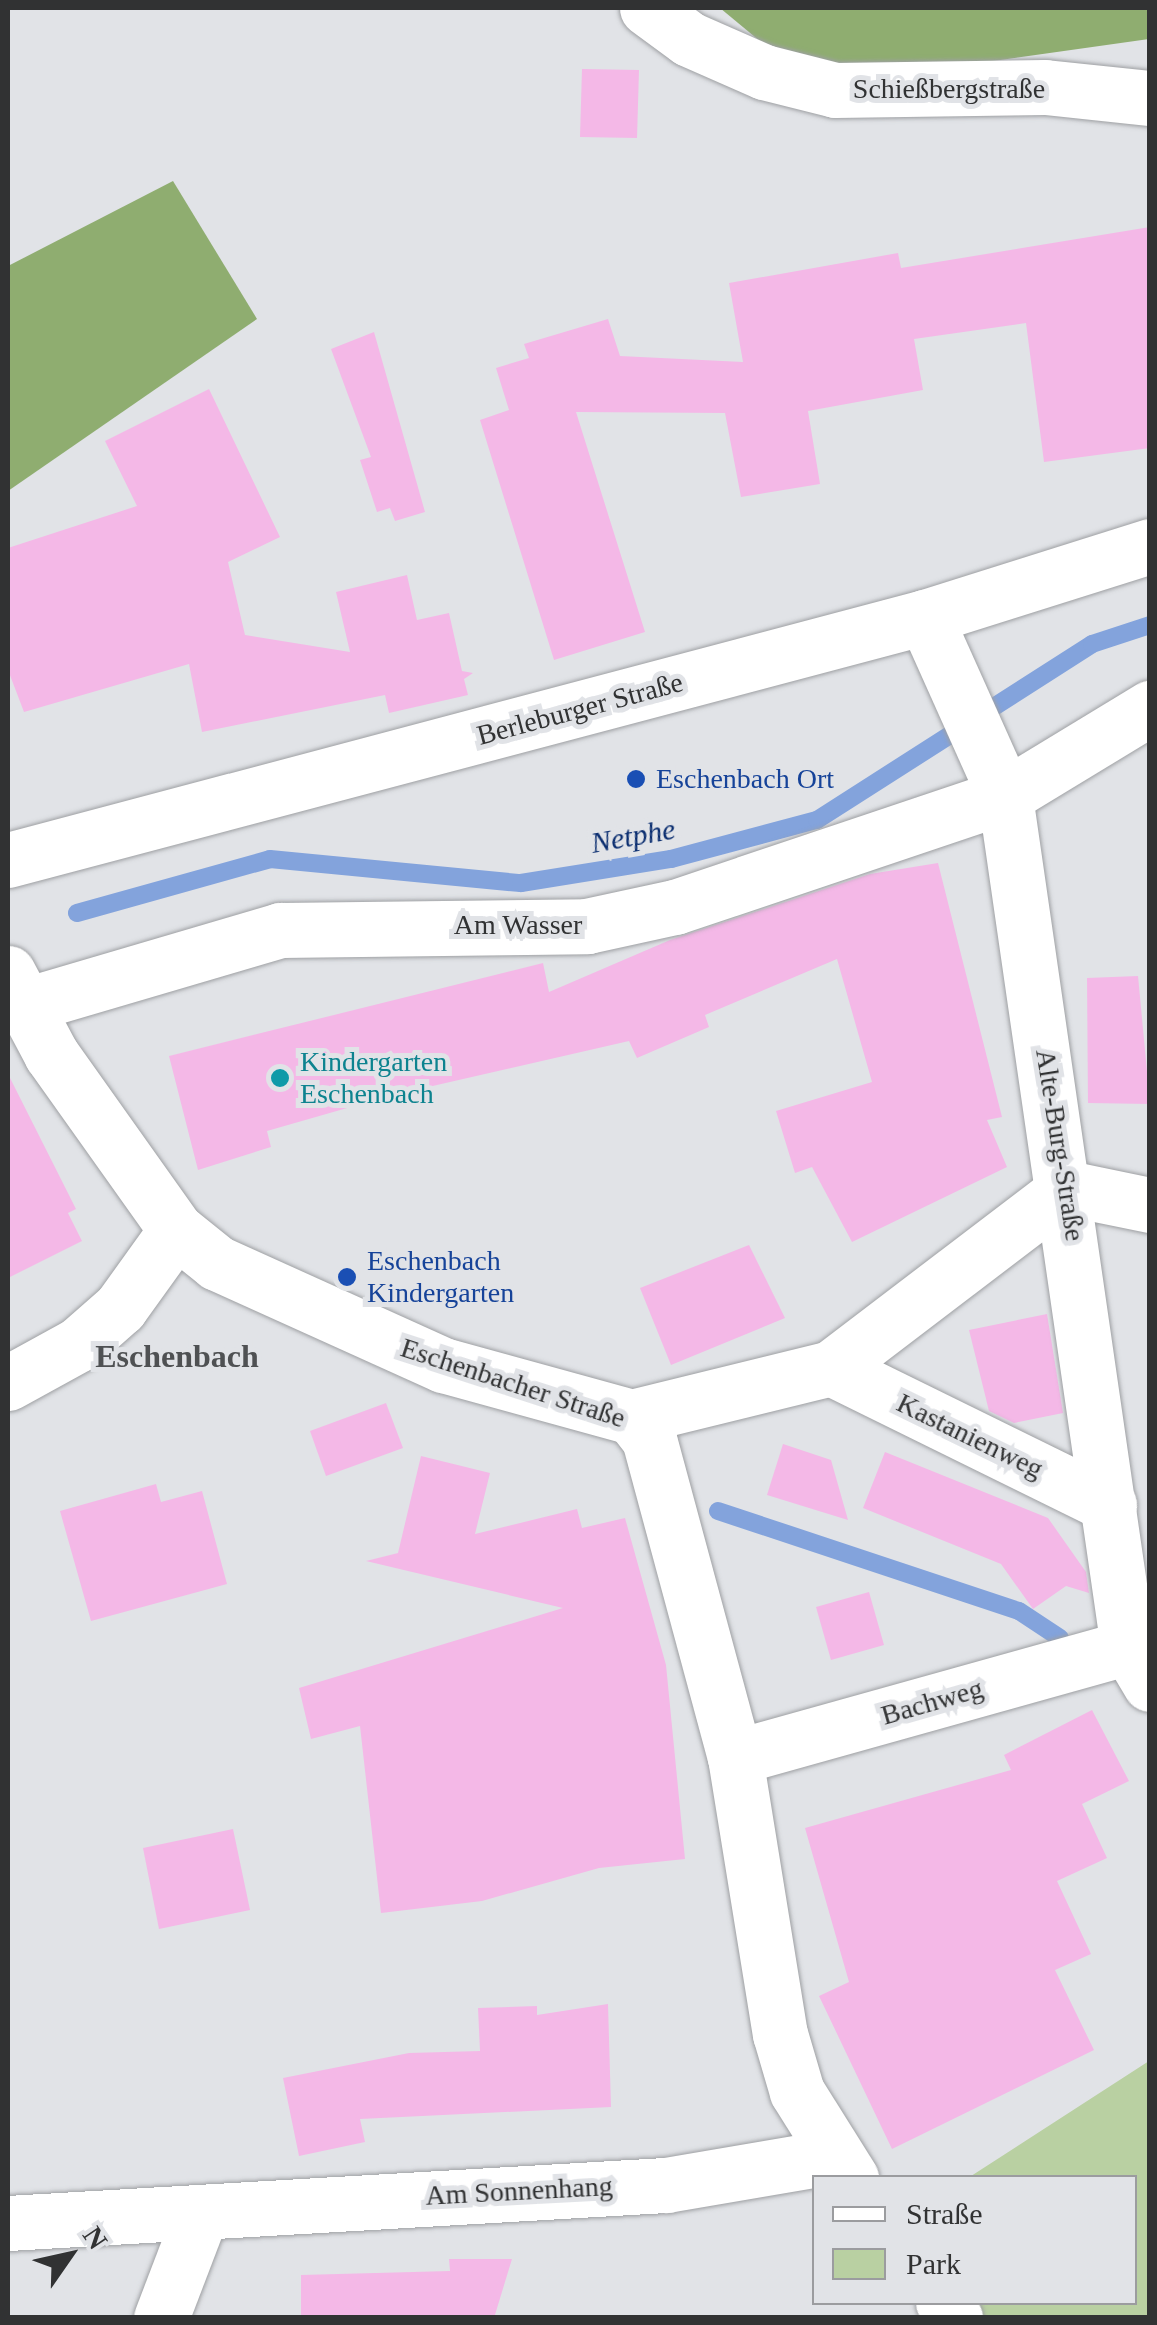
<!DOCTYPE html>
<meta charset="utf-8">
<style>
body{margin:0}
#map{position:relative;width:1157px;height:2325px;overflow:hidden;background:#e1e3e7;font-family:Georgia,serif}
div>[style]{position:absolute}
.green>*{inset:0;background:#b9d0a2}
.forest>*{inset:0;background:#8fad70}
.stream>*{height:18px;margin:-9px;padding:0 9px;transform-origin:9px;border-radius:9px;background:#83a3dc}
.building>*{inset:0;background:#f4b8e7}
.roads{filter:drop-shadow(0 0 2px #9ea0a3) drop-shadow(0 0 2px #9ea0a3)}
.minor>*{height:55px;margin:-27.5px;padding:0 27.5px;transform-origin:27.5px;border-radius:27.5px;background:#fff}
.major>*{height:55px;margin:-27.5px;padding:0 27.5px;transform-origin:27.5px;border-radius:27.5px;background:#fff}
.dots>*{width:28px;height:28px;translate:-50% -50%;box-sizing:border-box;border:5px solid #e1e3e7;border-radius:50%}
span{translate:-50% -50%;white-space:nowrap;text-align:center;line-height:1.15;-webkit-text-stroke:10px #e1e3e7;paint-order:stroke}
.street-label{font-size:28px;color:#313233}
.transit-label{font-size:28px;color:#164399}
.left{translate:0 -50%;text-align:left}
.culture-label{font-size:28px;color:#0d838f}
.water-label{font-size:30px;color:#0b2e70;font-style:italic}
.quarter-label{font-size:32px;color:#4f5153;font-weight:700}
.frame{position:absolute;inset:0;border:10px solid #313233;pointer-events:none}
.legend{position:absolute;left:812px;top:2175px;width:325px;height:130px;box-sizing:border-box;background:#e1e3e7;border:2px solid #9b9c9f;margin:0;padding:12px 18px;list-style:none;font-size:30px;color:#313233}
.legend li{display:flex;align-items:center;gap:20px;height:50px}
.legend b{width:50px;border:2px solid #9b9c9f}
.north{position:absolute;left:20px;top:2205px;width:100px;height:100px;-webkit-text-stroke:8px #e1e3e7;paint-order:stroke;rotate:56deg;font-size:28px;font-weight:700;line-height:40px;text-align:center;color:#313233}
.north::after{content:'';display:block;margin:auto;width:35px;height:45px;background:#313233;clip-path:polygon(50% 0,100% 100%,50% 72%,0 100%)}
</style>
<div id="map">
<div class="green">
<i style="clip-path:polygon(1149px 2061px,1149px 2317px,980px 2317px,970px 2303px,1134px 2302px,1134px 2178px,968px 2178px)"></i>
</div>
<div class="forest">
<i style="clip-path:polygon(720px 8px,1149px 8px,1149px 39px,867px 79px,767px 47px)"></i>
<i style="clip-path:polygon(173px 181px,257px 319px,8px 491px,8px 266px)"></i>
</div>
<div class="stream">
<i style="left:77px;top:913px;width:200px;rotate:-15.6deg"></i>
<i style="left:270px;top:859px;width:252px;rotate:5.5deg"></i>
<i style="left:521px;top:883px;width:152px;rotate:-9.1deg"></i>
<i style="left:671px;top:859px;width:151px;rotate:-15deg"></i>
<i style="left:817px;top:820px;width:326px;rotate:-32.6deg"></i>
<i style="left:1092px;top:644px;width:61px;rotate:-18.1deg"></i>
<i style="left:718px;top:1511px;width:317px;rotate:18.4deg"></i>
<i style="left:1019px;top:1611px;width:49px;rotate:33.4deg"></i>
</div>
<div class="building">
<i style="clip-path:polygon(582px 69px,639px 70px,637px 138px,580px 137px)"></i>
<i style="clip-path:polygon(1150px 227px,1150px 448px,1044px 462px,1026px 323px,914px 339px,923px 390px,808px 411px,820px 484px,741px 497px,725px 413px,576px 412px,645px 632px,554px 660px,480px 420px,509px 410px,496px 368px,529px 358px,524px 344px,608px 319px,620px 356px,743px 362px,729px 283px,898px 253px,901px 268px)"></i>
<i style="clip-path:polygon(374px 332px,425px 512px,395px 521px,390px 508px,377px 512px,360px 460px,371px 457px,331px 349px)"></i>
<i style="clip-path:polygon(209px 389px,280px 537px,228px 562px,245px 635px,350px 652px,336px 592px,407px 575px,417px 620px,449px 613px,462px 671px,473px 673px,464px 679px,468px 695px,389px 713px,385px 695px,202px 732px,189px 664px,24px 712px,8px 670px,8px 548px,137px 506px,105px 441px)"></i>
<i style="clip-path:polygon(938px 863px,1002px 1117px,987px 1120px,1007px 1167px,852px 1242px,812px 1167px,795px 1173px,776px 1111px,872px 1082px,837px 959px,705px 1015px,709px 1027px,637px 1058px,629px 1041px,389px 1096px,267px 1131px,271px 1147px,198px 1170px,169px 1056px,543px 963px,549px 992px,670px 940px,870px 874px)"></i>
<i style="clip-path:polygon(1138px 976px,1150px 1104px,1088px 1103px,1087px 978px)"></i>
<i style="clip-path:polygon(8px 1074px,76px 1209px,68px 1213px,82px 1241px,8px 1278px)"></i>
<i style="clip-path:polygon(749px 1245px,785px 1318px,671px 1365px,640px 1288px)"></i>
<i style="clip-path:polygon(1047px 1314px,1063px 1413px,1014px 1423px,989px 1411px,969px 1330px)"></i>
<i style="clip-path:polygon(386px 1403px,403px 1448px,326px 1476px,310px 1431px)"></i>
<i style="clip-path:polygon(783px 1444px,831px 1460px,848px 1520px,767px 1495px)"></i>
<i style="clip-path:polygon(885px 1452px,1048px 1518px,1086px 1572px,1089px 1593px,1066px 1586px,1033px 1609px,1001px 1564px,863px 1508px)"></i>
<i style="clip-path:polygon(421px 1456px,490px 1473px,475px 1534px,577px 1509px,582px 1528px,625px 1518px,666px 1665px,685px 1859px,599px 1868px,482px 1901px,381px 1913px,360px 1726px,311px 1739px,299px 1688px,563px 1608px,366px 1561px,398px 1553px)"></i>
<i style="clip-path:polygon(156px 1484px,161px 1502px,202px 1491px,227px 1584px,91px 1621px,60px 1511px)"></i>
<i style="clip-path:polygon(869px 1592px,884px 1645px,831px 1660px,816px 1607px)"></i>
<i style="clip-path:polygon(1092px 1710px,1129px 1781px,1082px 1804px,1107px 1858px,1057px 1881px,1091px 1954px,1055px 1970px,1094px 2050px,892px 2149px,819px 1996px,849px 1982px,805px 1828px,1011px 1770px,1004px 1755px)"></i>
<i style="clip-path:polygon(233px 1829px,250px 1910px,159px 1929px,143px 1848px)"></i>
<i style="clip-path:polygon(608px 2004px,611px 2107px,360px 2119px,365px 2142px,299px 2156px,283px 2078px,409px 2053px,480px 2051px,478px 2008px,537px 2006px,537px 2015px)"></i>
<i style="clip-path:polygon(449px 2259px,512px 2259px,494px 2318px,301px 2318px,301px 2275px,450px 2271px)"></i>
</div>
<div class="roads">
<div class="minor">
<i style="left:647px;top:8px;width:52px;rotate:36.4deg"></i>
<i style="left:689px;top:39px;width:82px;rotate:23.7deg"></i>
<i style="left:764px;top:72px;width:73px;rotate:14.2deg"></i>
<i style="left:835px;top:90px;width:210px;rotate:-0.8deg"></i>
<i style="left:1045px;top:87px;width:106px;rotate:6deg"></i>
<i style="left:925px;top:617px;width:196px;rotate:65.9deg"></i>
<i style="left:1005px;top:796px;width:860px;rotate:81.78deg"></i>
<i style="left:1128px;top:1647px;width:43px;rotate:59.3deg"></i>
<i style="left:8px;top:973px;width:92px;rotate:62deg"></i>
<i style="left:51px;top:1054px;width:216px;rotate:54.6deg"></i>
<i style="left:176px;top:1230px;width:53px;rotate:38.8deg"></i>
<i style="left:217px;top:1263px;width:248px;rotate:24.3deg"></i>
<i style="left:443px;top:1365px;width:196px;rotate:15.4deg"></i>
<i style="left:632px;top:1417px;width:28px;rotate:52deg"></i>
<i style="left:649px;top:1439px;width:329px;rotate:74.9deg"></i>
<i style="left:735px;top:1757px;width:281px;rotate:80.8deg"></i>
<i style="left:780px;top:2034px;width:60px;rotate:73.7deg"></i>
<i style="left:797px;top:2092px;width:102px;rotate:57.9deg"></i>
<i style="left:22px;top:1006px;width:269px;rotate:-16.4deg"></i>
<i style="left:280px;top:930px;width:307px;rotate:-0.7deg"></i>
<i style="left:587px;top:926px;width:90px;rotate:-12.2deg"></i>
<i style="left:675px;top:907px;width:348px;rotate:-18.6deg"></i>
<i style="left:1005px;top:796px;width:170px;rotate:-31.3deg"></i>
<i style="left:1067px;top:1188px;width:85px;rotate:11.6deg"></i>
<i style="left:831px;top:1368px;width:310px;rotate:26.2deg"></i>
<i style="left:8px;top:1383px;width:81px;rotate:-28.8deg"></i>
<i style="left:79px;top:1344px;width:55px;rotate:-41.3deg"></i>
<i style="left:120px;top:1308px;width:96px;rotate:-54.3deg"></i>
<i style="left:632px;top:1417px;width:205px;rotate:-13.8deg"></i>
<i style="left:831px;top:1368px;width:297px;rotate:-37.3deg"></i>
<i style="left:735px;top:1757px;width:408px;rotate:-15.6deg"></i>
<i style="left:8px;top:2223px;width:659px;rotate:-3.31deg"></i>
<i style="left:666px;top:2185px;width:171px;rotate:-9.7deg"></i>
<i style="left:943px;top:2302px;width:20px;rotate:53deg"></i>
<i style="left:161px;top:2318px;width:109px;rotate:-69.1deg"></i>
</div>
<div class="major">
<i style="left:8px;top:860px;width:949px;rotate:-14.84deg"></i>
<i style="left:925px;top:617px;width:236px;rotate:-17.5deg"></i>
</div>
</div>
<div class="dots">
<i style="left:636px;top:779px;background:#1a4fb4"></i>
<i style="left:280px;top:1078px;background:#0f9aa8"></i>
<i style="left:347px;top:1277px;background:#1a4fb4"></i>
</div>
<div class="street-label">
<span style="left:949px;top:89px">Schießbergstraße</span>
<span style="left:580px;top:709px;rotate:-15deg">Berleburger Straße</span>
<span style="left:518px;top:925px">Am Wasser</span>
<span style="left:1060px;top:1145px;rotate:81deg">Alte-Burg-Straße</span>
<span style="left:513px;top:1383px;rotate:18deg">Eschenbacher Straße</span>
<span style="left:970px;top:1436px;rotate:26deg">Kastanienweg</span>
<span style="left:932px;top:1702px;rotate:-16deg">Bachweg</span>
<span style="left:519px;top:2191px;rotate:-3deg">Am Sonnenhang</span>
</div>
<div class="transit-label">
<span class="left" style="left:656px;top:779px">Eschenbach Ort</span>
<span class="left" style="left:367px;top:1277px">Eschenbach<br>Kindergarten</span>
</div>
<div class="culture-label">
<span class="left" style="left:300px;top:1078px">Kindergarten<br>Eschenbach</span>
</div>
<div class="water-label">
<span style="left:633px;top:836px;rotate:-10deg">Netphe</span>
</div>
<div class="quarter-label">
<span style="left:177px;top:1356px">Eschenbach</span>
</div>
<div class="frame"></div>
<ul class="legend">
<li><b style="height:12px;background:#fff"></b>Straße</li>
<li><b style="height:28px;background:#b9d0a2"></b>Park</li>
</ul>
<div class="north">N</div>
</div>
